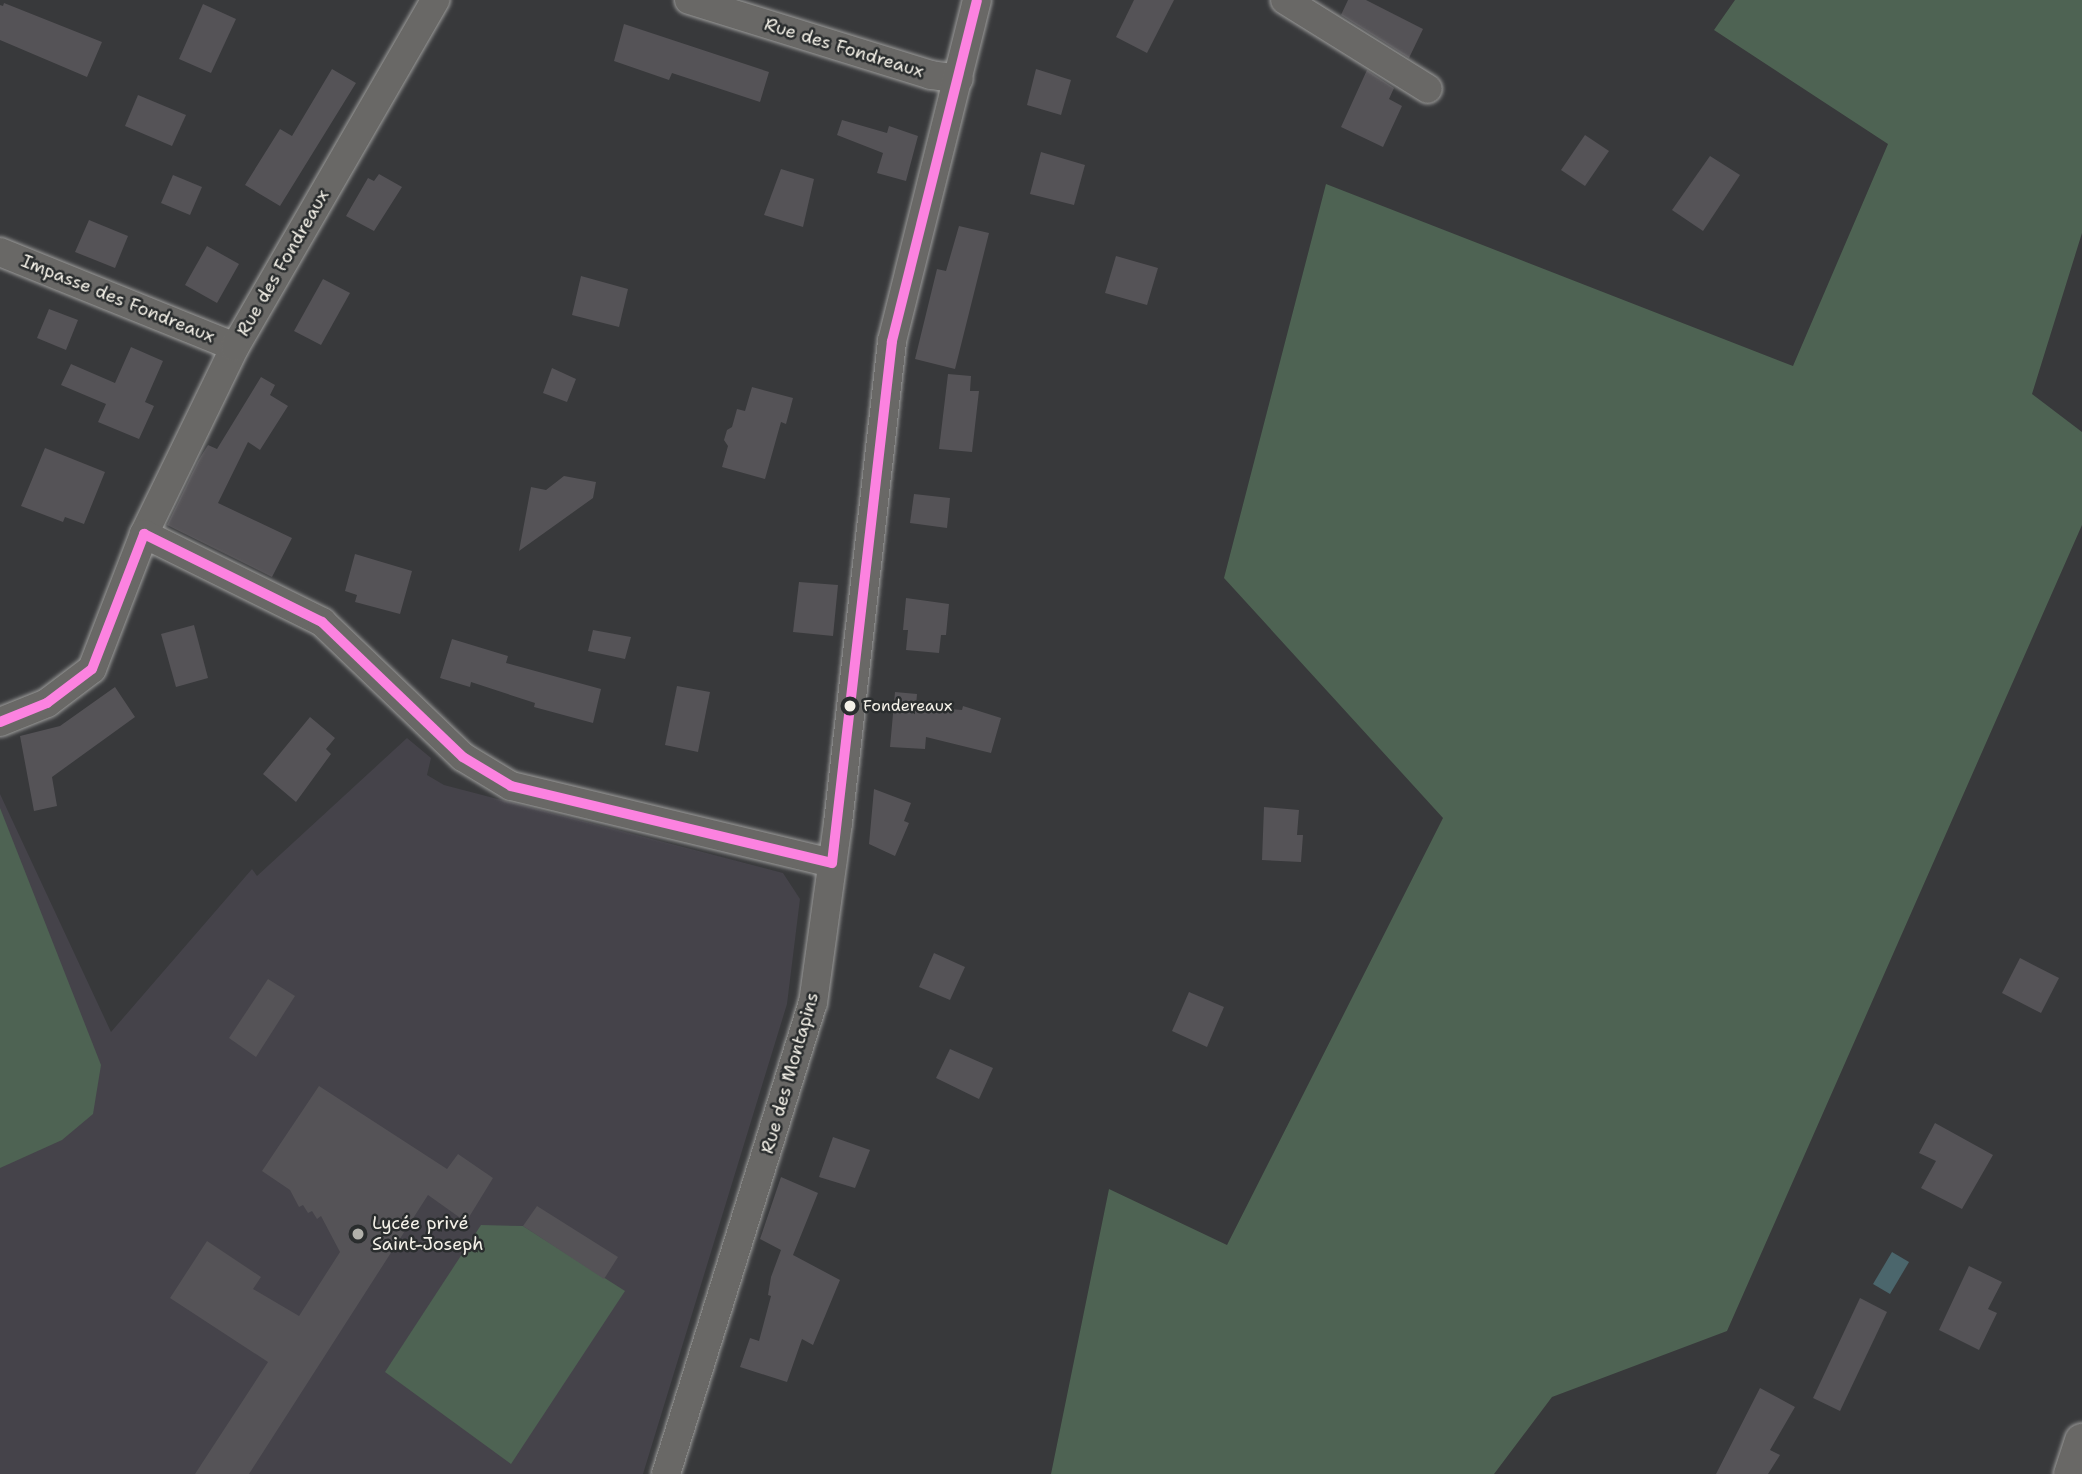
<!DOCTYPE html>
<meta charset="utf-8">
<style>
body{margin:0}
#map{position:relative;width:2082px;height:1474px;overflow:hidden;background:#38393b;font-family:"Shantell Sans",sans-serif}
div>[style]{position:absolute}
.built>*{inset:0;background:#45434a}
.green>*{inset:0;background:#4e6353}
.water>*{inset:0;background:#4b666c}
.building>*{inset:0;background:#555357}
.roads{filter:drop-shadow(0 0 2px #9d9d9c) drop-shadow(0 0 2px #9d9d9c)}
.minor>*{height:28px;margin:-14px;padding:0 14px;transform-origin:14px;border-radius:14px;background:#696866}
.tertiary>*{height:35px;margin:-17.5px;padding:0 17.5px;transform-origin:17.5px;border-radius:17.5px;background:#696866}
.bus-1>*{height:10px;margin:-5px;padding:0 5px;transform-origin:5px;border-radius:5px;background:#fc82e0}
.dots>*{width:19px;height:19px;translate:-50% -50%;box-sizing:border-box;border:4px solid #2a2d2e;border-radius:50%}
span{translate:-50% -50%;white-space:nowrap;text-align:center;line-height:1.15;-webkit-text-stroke:5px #2a2d2e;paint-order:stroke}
.bus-label{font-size:16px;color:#f4f1e8}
.left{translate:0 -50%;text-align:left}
.street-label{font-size:18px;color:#f4f1e8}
.poi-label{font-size:18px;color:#f4f1e8}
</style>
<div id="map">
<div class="built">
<i style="clip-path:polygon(407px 738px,431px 758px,427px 775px,444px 785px,783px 873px,800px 899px,787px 1004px,643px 1474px,0 1474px,0 794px,111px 1032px,252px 869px,257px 876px)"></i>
</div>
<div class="green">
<i style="clip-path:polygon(1735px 0,2082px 0,2082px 233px,2032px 394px,2082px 432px,2082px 525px,1727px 1331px,1552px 1397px,1494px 1474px,1051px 1474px,1109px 1189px,1227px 1245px,1443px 818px,1224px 578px,1326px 184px,1793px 366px,1888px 144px,1714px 30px)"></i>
<i style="clip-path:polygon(0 808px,101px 1065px,93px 1114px,62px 1140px,0 1168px)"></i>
<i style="clip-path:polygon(481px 1225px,523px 1226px,625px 1291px,511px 1464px,385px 1372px)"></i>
</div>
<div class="water">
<i style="clip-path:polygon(1892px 1252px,1909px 1262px,1890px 1294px,1873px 1284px)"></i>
</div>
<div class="building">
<i style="clip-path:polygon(1134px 0,1174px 0,1147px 53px,1116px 37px)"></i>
<i style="clip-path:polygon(1348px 0,1366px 0,1423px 29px,1409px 58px,1341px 15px)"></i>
<i style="clip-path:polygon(4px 3px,102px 42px,87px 77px,0 40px,0 5px,3px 6px)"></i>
<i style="clip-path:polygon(203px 4px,236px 19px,211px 73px,179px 59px)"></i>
<i style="clip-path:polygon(624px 24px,769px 72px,760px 102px,672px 73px,669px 80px,614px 61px)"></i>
<i style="clip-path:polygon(332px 69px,356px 83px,280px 206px,245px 185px,280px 129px,292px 136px)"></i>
<i style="clip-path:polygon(1036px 69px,1071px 80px,1061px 115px,1027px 105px)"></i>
<i style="clip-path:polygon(1367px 70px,1394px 88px,1389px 99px,1402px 106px,1383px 147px,1341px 127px)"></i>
<i style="clip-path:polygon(138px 95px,186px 115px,172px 146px,125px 126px)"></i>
<i style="clip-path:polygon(842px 120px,887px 133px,889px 126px,918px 136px,906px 181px,877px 173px,883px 153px,837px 135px)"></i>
<i style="clip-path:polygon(1585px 135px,1609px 151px,1585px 186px,1561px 170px)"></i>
<i style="clip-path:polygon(1041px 152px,1085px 165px,1074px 205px,1030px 194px)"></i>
<i style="clip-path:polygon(1710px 156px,1740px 175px,1703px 231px,1672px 210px)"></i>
<i style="clip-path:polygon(781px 169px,814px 179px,803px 227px,764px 215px)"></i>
<i style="clip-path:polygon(379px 174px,402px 187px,374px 231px,346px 216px,368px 178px,374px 181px)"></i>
<i style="clip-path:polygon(173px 175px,202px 187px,190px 215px,161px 203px)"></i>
<i style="clip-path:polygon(89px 220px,128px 236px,115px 268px,75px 252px)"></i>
<i style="clip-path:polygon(959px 226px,989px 233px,955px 369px,915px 359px,937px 269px,946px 271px)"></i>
<i style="clip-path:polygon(207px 246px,239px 264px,217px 303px,185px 285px)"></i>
<i style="clip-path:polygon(1116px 256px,1158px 268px,1147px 305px,1105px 293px)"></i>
<i style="clip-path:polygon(581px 276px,628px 289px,619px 327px,572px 315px)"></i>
<i style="clip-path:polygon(323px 279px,350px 293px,321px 345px,294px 331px)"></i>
<i style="clip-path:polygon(49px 309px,78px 320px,66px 350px,37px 338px)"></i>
<i style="clip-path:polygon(131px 347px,163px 361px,145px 402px,154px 406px,139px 439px,98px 422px,106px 404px,61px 385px,71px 364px,115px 383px)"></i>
<i style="clip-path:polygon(552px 368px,576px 379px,567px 402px,543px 393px)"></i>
<i style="clip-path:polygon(948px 374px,971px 376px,970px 391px,979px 391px,972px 452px,939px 449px)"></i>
<i style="clip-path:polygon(261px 377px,275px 385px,270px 395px,288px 406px,260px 450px,248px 442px,218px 503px,292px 538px,272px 577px,167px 525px,198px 461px,208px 445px,217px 449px)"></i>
<i style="clip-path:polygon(752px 387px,793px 398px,786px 424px,781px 422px,765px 479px,722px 467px,728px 446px,724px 440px,727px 430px,732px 427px,737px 409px,745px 411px)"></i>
<i style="clip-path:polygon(45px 448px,105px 472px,84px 524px,65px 517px,63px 522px,21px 506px)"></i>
<i style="clip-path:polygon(564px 476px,596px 482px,593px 498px,519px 551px,531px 487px,546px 490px)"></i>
<i style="clip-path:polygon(914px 494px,950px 498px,947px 528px,910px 523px)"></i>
<i style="clip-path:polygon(355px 554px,412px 571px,400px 614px,355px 602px,357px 595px,345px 591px)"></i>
<i style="clip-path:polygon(799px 582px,838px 585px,833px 636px,793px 632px)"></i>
<i style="clip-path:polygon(906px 598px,949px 604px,946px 635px,941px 635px,939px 653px,906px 650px,908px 630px,903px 630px)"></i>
<i style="clip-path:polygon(194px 625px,208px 678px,176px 687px,161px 634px)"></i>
<i style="clip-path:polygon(593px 630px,631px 637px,625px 659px,588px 651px)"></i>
<i style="clip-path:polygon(452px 639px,508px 656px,506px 663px,601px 689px,593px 723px,534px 707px,535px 703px,471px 682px,470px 687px,440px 678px)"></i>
<i style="clip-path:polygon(677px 686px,710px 692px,698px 752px,665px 745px)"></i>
<i style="clip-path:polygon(115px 687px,135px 717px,52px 777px,57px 806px,34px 811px,20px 736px,60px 726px)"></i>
<i style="clip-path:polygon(895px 692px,917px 694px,916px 706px,962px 710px,963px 706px,1001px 718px,991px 753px,926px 737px,925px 749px,890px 747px)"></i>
<i style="clip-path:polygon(310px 717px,335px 738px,326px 749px,331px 754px,296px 802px,263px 774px)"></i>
<i style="clip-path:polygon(874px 789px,911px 803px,904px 821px,909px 823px,895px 856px,869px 844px)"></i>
<i style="clip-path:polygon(1264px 807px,1299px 810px,1297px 835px,1303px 835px,1301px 862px,1262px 860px)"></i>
<i style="clip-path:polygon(934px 953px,965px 967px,950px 1000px,919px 987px)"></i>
<i style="clip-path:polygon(2020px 958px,2059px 978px,2041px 1013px,2002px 993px)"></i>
<i style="clip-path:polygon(268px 979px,295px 996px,256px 1057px,229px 1038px)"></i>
<i style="clip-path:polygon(1189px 992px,1224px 1007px,1207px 1047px,1172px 1031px)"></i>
<i style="clip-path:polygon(950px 1049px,993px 1068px,979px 1099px,936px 1078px)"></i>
<i style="clip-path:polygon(319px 1086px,447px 1169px,458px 1154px,493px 1178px,466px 1222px,428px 1195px,249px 1474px,195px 1474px,268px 1362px,170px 1298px,207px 1241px,261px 1277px,253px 1289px,299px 1316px,340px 1252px,321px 1216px,317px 1219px,312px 1211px,308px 1213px,303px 1205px,299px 1207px,290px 1190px,262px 1171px)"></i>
<i style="clip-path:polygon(1935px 1123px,1993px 1155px,1962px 1209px,1921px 1188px,1936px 1161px,1919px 1153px)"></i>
<i style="clip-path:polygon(833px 1137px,870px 1150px,855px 1188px,819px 1177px)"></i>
<i style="clip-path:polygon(781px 1177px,818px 1193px,793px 1255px,840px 1280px,813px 1345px,802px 1339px,787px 1382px,740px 1367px,750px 1338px,759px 1341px,771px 1296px,768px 1295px,771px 1277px,781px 1250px,760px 1239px)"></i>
<i style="clip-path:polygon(537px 1206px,618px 1257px,604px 1279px,523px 1226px)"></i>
<i style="clip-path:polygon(1969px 1266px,2002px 1282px,1988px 1309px,1997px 1313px,1979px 1350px,1939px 1330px)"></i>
<i style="clip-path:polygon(1860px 1298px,1887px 1312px,1840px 1411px,1813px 1398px)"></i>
<i style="clip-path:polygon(1760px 1388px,1795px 1407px,1770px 1450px,1780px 1455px,1768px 1474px,1716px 1474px)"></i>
</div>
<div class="roads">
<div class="minor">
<i style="left:689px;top:0;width:253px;rotate:17.2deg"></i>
<i style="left:931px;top:75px;width:28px;rotate:8deg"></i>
<i style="left:1285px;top:0;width:168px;rotate:31.9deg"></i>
<i style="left:0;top:252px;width:253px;rotate:22deg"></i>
<i style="left:144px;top:534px;width:208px;rotate:-64.1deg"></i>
<i style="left:235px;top:347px;width:401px;rotate:-60deg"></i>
<i style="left:0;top:722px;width:51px;rotate:-22deg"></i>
<i style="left:47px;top:703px;width:56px;rotate:-37.1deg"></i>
<i style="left:92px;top:669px;width:145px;rotate:-68.9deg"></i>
<i style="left:144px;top:534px;width:199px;rotate:26.3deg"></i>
<i style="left:322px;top:622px;width:195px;rotate:43.8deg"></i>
<i style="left:463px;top:757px;width:56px;rotate:31.1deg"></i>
<i style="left:511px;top:786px;width:330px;rotate:13.5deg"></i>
<i style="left:666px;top:1474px;width:493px;rotate:-72.7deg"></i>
<i style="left:813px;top:1003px;width:182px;rotate:-82.1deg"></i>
<i style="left:838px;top:823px;width:485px;rotate:-83.6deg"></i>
<i style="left:892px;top:341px;width:351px;rotate:-76deg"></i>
</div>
<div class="tertiary">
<i style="left:2071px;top:1474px;width:35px;rotate:-72deg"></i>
</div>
</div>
<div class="bus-1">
<i style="left:0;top:722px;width:51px;rotate:-22deg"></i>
<i style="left:47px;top:703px;width:56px;rotate:-37.1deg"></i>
<i style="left:92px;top:669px;width:145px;rotate:-68.9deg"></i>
<i style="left:144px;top:534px;width:199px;rotate:26.3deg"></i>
<i style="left:322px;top:622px;width:195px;rotate:43.8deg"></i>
<i style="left:463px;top:757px;width:56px;rotate:31.1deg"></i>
<i style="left:511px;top:786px;width:330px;rotate:13.5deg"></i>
<i style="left:832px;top:863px;width:525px;rotate:-83.44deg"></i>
<i style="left:892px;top:341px;width:351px;rotate:-76deg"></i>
</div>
<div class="dots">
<i style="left:850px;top:706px;background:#f4f1e8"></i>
<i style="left:358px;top:1234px;background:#b2b1ab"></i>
</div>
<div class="bus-label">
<span class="left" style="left:863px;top:706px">Fondereaux</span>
</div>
<div class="street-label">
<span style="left:844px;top:48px;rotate:17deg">Rue des Fondreaux</span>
<span style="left:283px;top:263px;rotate:-60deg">Rue des Fondreaux</span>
<span style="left:118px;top:299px;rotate:22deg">Impasse des Fondreaux</span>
<span style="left:790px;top:1073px;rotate:-74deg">Rue des Montapins</span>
</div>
<div class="poi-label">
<span class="left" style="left:372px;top:1234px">Lycée privé<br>Saint-Joseph</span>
</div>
</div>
